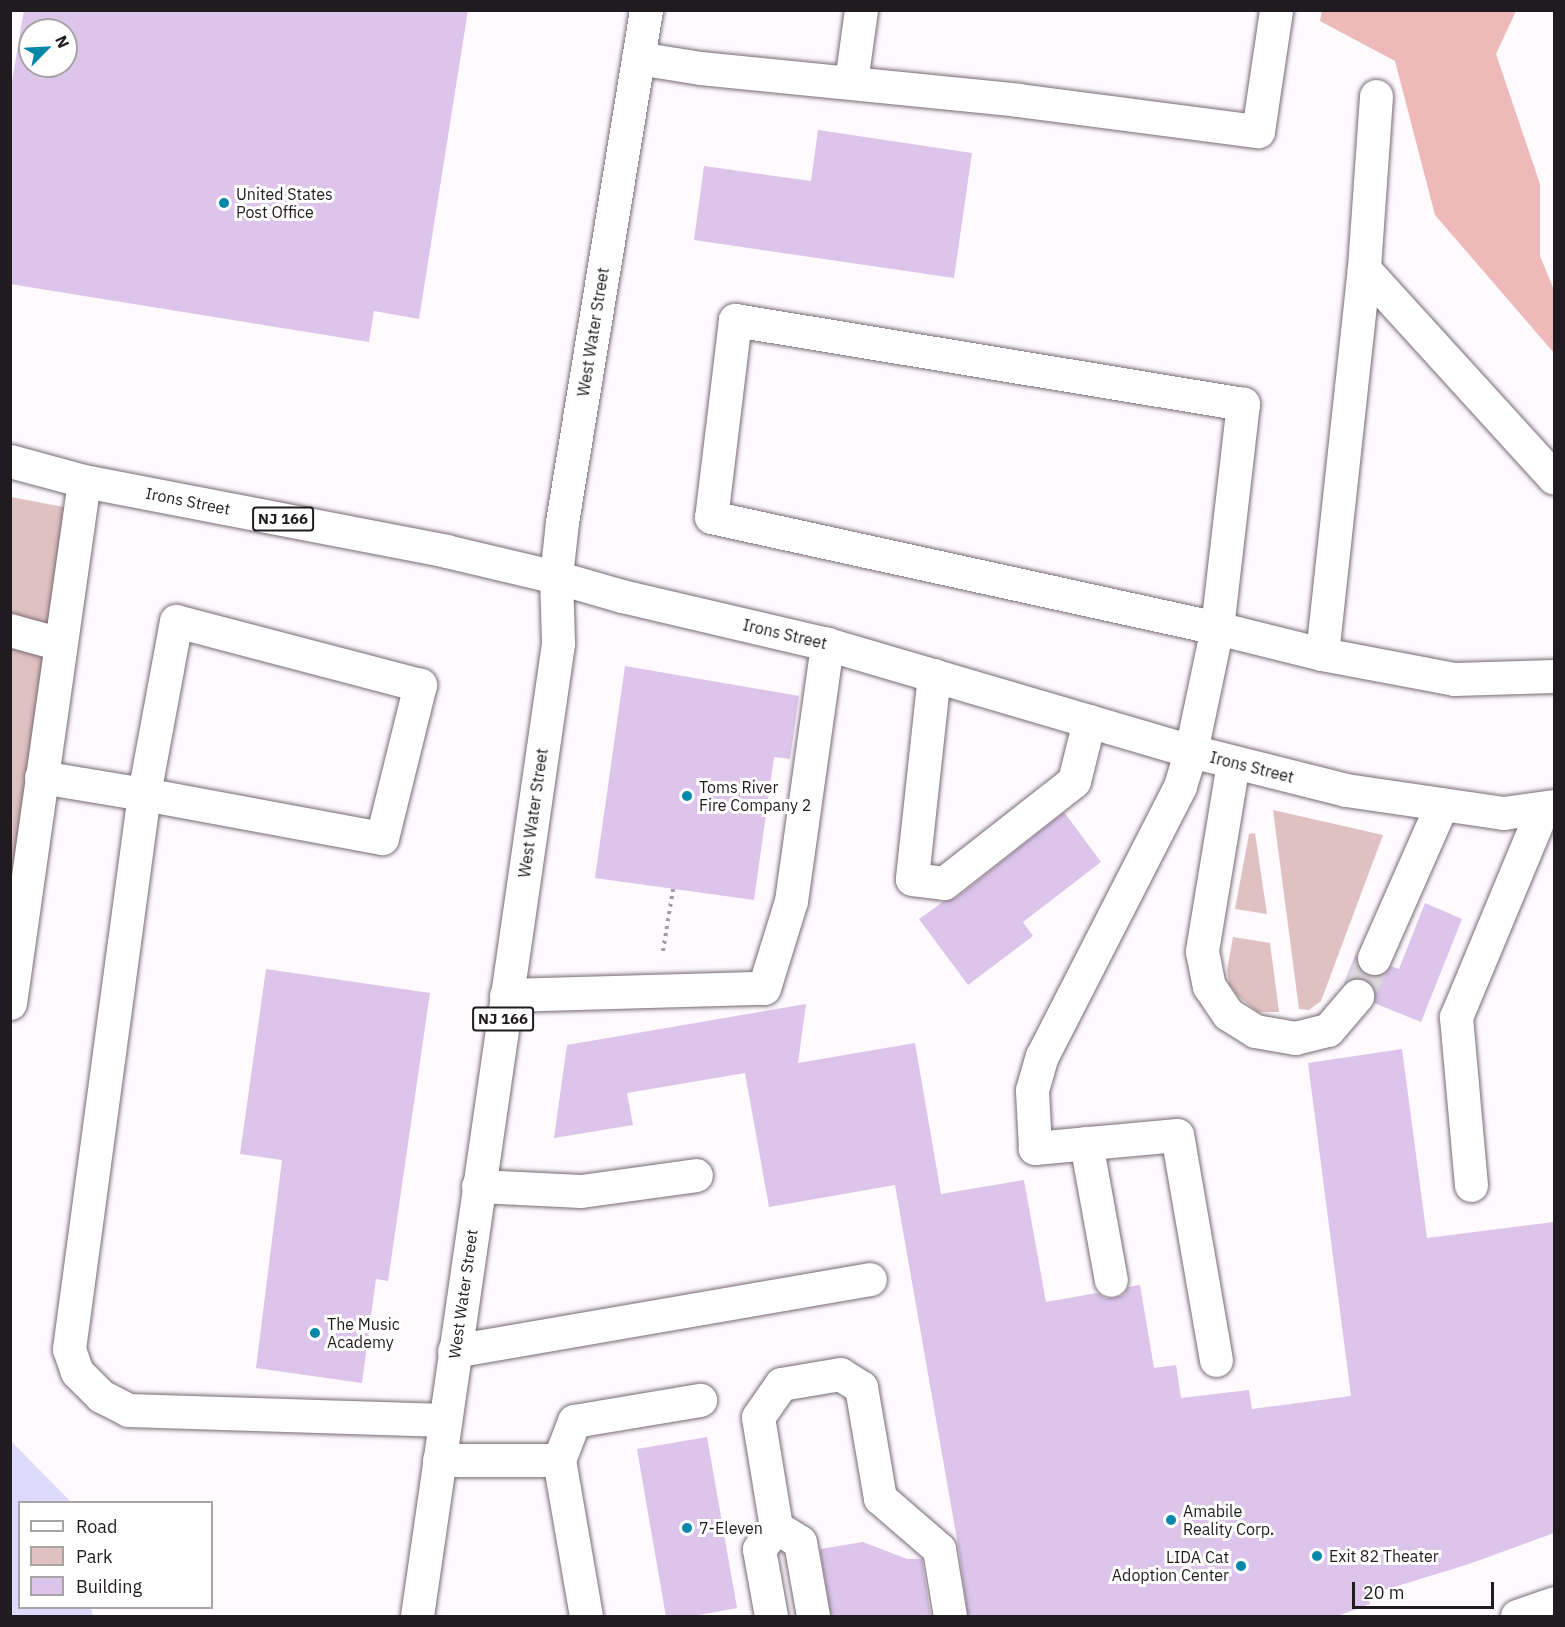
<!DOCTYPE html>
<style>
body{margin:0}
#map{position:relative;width:1565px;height:1627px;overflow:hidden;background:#fefafd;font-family:"IBM Plex Sans",sans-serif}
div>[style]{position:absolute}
.green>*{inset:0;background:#e0c1c1}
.forest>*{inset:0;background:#edbab9}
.water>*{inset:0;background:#dedafd}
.building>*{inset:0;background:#dcc4eb}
.minor-tunnel>*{height:33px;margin-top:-16.5px;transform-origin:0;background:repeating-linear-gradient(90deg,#ddd9dc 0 33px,transparent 0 49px)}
.path>*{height:4px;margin-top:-2px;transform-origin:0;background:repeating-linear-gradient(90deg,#a19da0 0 3px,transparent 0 7.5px)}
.roads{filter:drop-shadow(0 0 2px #796b75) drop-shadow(0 0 2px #796b75)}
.minor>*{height:33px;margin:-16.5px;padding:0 16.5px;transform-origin:16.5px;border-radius:16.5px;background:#fff}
.major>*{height:33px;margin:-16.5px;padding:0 16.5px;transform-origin:16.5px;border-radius:16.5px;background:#fff}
.dots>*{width:16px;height:16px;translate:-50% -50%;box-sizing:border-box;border:3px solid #fff;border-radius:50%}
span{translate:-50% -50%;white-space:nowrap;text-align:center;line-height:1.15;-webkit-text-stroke:6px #fff;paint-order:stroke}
.shield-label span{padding:2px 4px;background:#fff;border:2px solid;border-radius:4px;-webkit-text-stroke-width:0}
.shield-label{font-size:15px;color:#201b1f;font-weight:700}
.poi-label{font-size:16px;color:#201b1f}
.left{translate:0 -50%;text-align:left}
.right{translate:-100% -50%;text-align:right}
.street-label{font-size:16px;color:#201b1f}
.frame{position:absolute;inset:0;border:12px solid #201b1f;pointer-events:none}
.legend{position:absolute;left:18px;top:1501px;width:195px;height:108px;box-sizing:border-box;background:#fff;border:2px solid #a6a4a5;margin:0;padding:8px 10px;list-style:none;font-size:18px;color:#201b1f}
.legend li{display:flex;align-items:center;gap:12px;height:30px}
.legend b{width:30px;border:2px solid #a6a4a5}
.north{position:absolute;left:18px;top:18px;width:60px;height:60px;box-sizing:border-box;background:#fff;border:2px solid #a6a4a5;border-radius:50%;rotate:66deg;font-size:16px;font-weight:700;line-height:24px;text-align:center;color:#201b1f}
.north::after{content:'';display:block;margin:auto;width:21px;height:27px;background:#0488a9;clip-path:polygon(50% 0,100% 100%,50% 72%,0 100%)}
.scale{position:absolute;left:1352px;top:1582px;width:142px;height:27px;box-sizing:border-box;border:3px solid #201b1f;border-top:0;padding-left:8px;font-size:18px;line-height:21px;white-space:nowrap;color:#201b1f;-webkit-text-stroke:4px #fff;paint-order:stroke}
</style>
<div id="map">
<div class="green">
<i style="clip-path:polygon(11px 497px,74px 509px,11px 913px)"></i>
<i style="clip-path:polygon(1273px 810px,1383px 835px,1321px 1001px,1309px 1010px,1299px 1009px)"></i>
<i style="clip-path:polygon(1255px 833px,1267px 914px,1235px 909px,1249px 834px)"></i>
<i style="clip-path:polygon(1233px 937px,1270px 943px,1279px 1012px,1258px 1012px,1238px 996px,1229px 984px,1227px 970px)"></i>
</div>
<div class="forest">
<i style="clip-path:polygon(1322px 10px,1516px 11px,1496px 54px,1540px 184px,1540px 256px,1554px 290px,1554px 353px,1435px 215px,1395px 61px,1320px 21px)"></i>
</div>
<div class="water">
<i style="clip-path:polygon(11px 1441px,71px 1502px,20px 1502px,20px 1608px,91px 1608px,93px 1616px,11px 1616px)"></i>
</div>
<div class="building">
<i style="clip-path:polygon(evenodd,24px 10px,468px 10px,419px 319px,374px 311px,369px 342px,10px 284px,10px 93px,24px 10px,30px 30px,66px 30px,66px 66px,30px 66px,30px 30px)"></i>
<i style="clip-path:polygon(818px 130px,972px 153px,954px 278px,694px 240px,704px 166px,811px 181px)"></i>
<i style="clip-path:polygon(625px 666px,799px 696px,790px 759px,774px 757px,754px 900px,595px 878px)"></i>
<i style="clip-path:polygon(1064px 812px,1101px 862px,1023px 922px,1033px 936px,968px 985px,919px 919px,943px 902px,956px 898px)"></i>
<i style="clip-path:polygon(1425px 903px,1462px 919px,1421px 1022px,1374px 1003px,1375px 990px,1369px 981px,1360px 978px,1344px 983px,1356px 953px,1359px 969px,1367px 975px,1375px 977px,1385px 973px,1391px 966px,1399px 969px)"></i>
<i style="clip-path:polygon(266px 969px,430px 993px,388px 1281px,376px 1279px,362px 1383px,256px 1368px,282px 1160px,240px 1154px)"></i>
<i style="clip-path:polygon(806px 1004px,798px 1063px,915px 1043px,941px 1194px,1024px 1180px,1046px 1302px,1097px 1293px,1105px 1298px,1114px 1298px,1123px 1295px,1128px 1287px,1140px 1285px,1154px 1368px,1176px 1365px,1181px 1398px,1249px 1390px,1252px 1409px,1351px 1396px,1308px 1063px,1402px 1049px,1427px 1238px,1554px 1222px,1554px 1533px,1469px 1564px,1368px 1595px,1370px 1604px,1335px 1617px,968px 1617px,959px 1551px,895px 1185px,769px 1207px,745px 1073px,627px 1093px,633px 1125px,554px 1138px,567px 1045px)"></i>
<i style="clip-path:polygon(707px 1437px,737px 1608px,688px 1617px,666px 1617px,637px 1449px)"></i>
<i style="clip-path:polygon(863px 1542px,907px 1559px,922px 1559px,931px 1617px,831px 1617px,820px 1549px)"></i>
</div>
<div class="minor-tunnel">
<i style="left:1357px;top:996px;width:42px;rotate:-65.9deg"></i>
</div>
<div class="path">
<i style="left:663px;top:951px;width:63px;rotate:-80.8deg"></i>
</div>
<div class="roads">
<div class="minor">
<i style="left:638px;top:58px;width:63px;rotate:9.2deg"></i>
<i style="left:700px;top:68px;width:320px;rotate:5.7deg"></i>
<i style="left:1018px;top:100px;width:242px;rotate:7.4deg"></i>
<i style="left:1258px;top:131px;width:122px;rotate:-81.5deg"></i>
<i style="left:851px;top:82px;width:73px;rotate:-82.1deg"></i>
<i style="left:1376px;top:96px;width:173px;rotate:94deg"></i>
<i style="left:1364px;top:269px;width:282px;rotate:47.7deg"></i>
<i style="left:556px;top:577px;width:69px;rotate:16.1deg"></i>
<i style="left:622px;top:596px;width:211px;rotate:13.2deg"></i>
<i style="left:827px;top:644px;width:379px;rotate:16.4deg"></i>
<i style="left:1191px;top:751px;width:160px;rotate:14.1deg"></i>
<i style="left:1346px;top:790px;width:159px;rotate:8.3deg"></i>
<i style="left:1503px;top:813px;width:51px;rotate:-7.8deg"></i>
<i style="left:10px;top:630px;width:52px;rotate:15.6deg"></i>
<i style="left:1322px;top:654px;width:387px;rotate:-83.8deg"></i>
<i style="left:934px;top:675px;width:205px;rotate:96.2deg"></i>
<i style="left:912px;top:879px;width:32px;rotate:7deg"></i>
<i style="left:944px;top:883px;width:165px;rotate:-38.1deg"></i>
<i style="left:1074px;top:781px;width:62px;rotate:-76deg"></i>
<i style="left:1233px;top:763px;width:191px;rotate:99.4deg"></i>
<i style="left:1202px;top:951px;width:36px;rotate:79deg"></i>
<i style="left:1209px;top:986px;width:34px;rotate:56deg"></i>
<i style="left:1228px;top:1014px;width:32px;rotate:32deg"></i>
<i style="left:1255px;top:1031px;width:41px;rotate:9.9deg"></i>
<i style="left:1295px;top:1038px;width:34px;rotate:-14deg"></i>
<i style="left:1328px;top:1030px;width:45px;rotate:-49.5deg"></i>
<i style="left:41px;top:777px;width:104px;rotate:9.4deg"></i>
<i style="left:144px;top:794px;width:242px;rotate:10.5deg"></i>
<i style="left:382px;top:838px;width:158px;rotate:-76.1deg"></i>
<i style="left:420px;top:685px;width:252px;rotate:-165.3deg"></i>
<i style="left:176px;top:621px;width:176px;rotate:100.5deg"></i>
<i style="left:144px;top:794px;width:560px;rotate:97.7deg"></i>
<i style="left:69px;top:1349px;width:24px;rotate:71deg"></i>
<i style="left:77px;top:1372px;width:34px;rotate:45deg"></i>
<i style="left:101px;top:1396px;width:30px;rotate:27deg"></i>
<i style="left:128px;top:1410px;width:316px;rotate:1.8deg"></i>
<i style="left:1374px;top:958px;width:168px;rotate:-66.2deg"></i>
<i style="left:506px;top:995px;width:258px;rotate:-1.6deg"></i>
<i style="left:764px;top:988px;width:91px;rotate:-72.8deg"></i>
<i style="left:791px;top:901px;width:260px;rotate:-82deg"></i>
<i style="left:10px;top:1003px;width:527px;rotate:-81.93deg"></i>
<i style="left:1086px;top:1143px;width:139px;rotate:79.7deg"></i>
<i style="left:1471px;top:1185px;width:169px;rotate:-95.1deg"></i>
<i style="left:1456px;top:1017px;width:226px;rotate:-67.4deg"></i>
<i style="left:478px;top:1186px;width:103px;rotate:2.8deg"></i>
<i style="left:581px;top:1191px;width:116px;rotate:-7.9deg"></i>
<i style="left:454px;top:1351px;width:422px;rotate:-9.8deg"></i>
<i style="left:1216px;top:1360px;width:228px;rotate:-99.8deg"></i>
<i style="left:1177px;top:1135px;width:143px;rotate:174.8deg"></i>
<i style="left:1035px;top:1148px;width:58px;rotate:-93deg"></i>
<i style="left:1032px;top:1090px;width:35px;rotate:-74deg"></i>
<i style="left:1042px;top:1056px;width:303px;rotate:-62.9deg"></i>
<i style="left:1180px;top:786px;width:37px;rotate:-73deg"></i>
<i style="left:1191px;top:751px;width:126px;rotate:-78.1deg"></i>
<i style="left:1217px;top:628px;width:226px;rotate:-83.4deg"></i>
<i style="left:1243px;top:404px;width:515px;rotate:-170.61deg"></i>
<i style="left:735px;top:320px;width:198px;rotate:96.9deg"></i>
<i style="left:711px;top:517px;width:518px;rotate:12.37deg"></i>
<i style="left:1217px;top:628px;width:108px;rotate:13.9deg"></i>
<i style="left:1322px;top:654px;width:134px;rotate:10.7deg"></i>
<i style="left:1454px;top:679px;width:100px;rotate:-1.7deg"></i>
<i style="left:439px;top:1460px;width:120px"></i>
<i style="left:776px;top:1527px;width:28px;rotate:32deg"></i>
<i style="left:800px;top:1542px;width:75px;rotate:80deg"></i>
<i style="left:586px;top:1616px;width:158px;rotate:-99.8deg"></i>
<i style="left:559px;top:1460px;width:42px;rotate:-69deg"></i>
<i style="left:574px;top:1421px;width:128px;rotate:-9.5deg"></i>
<i style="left:771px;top:1616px;width:68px;rotate:-100.2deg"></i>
<i style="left:759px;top:1549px;width:28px;rotate:-52deg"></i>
<i style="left:776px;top:1527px;width:111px;rotate:-99.3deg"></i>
<i style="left:758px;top:1417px;width:40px;rotate:-55.1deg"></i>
<i style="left:781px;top:1384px;width:60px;rotate:-9.6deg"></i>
<i style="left:840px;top:1374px;width:25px;rotate:32deg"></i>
<i style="left:861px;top:1387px;width:113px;rotate:80.3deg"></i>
<i style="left:880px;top:1498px;width:78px;rotate:40.8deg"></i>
<i style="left:939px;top:1549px;width:68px;rotate:80.7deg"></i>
</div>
<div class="major">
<i style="left:10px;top:461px;width:77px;rotate:15.1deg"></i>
<i style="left:84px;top:481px;width:369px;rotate:10.9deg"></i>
<i style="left:446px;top:551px;width:113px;rotate:13.3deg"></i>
<i style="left:417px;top:1616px;width:983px;rotate:-81.75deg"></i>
<i style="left:558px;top:643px;width:66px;rotate:-91.7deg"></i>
<i style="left:556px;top:577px;width:55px;rotate:-83.8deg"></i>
<i style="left:562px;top:522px;width:519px;rotate:-80.68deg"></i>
<i style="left:1517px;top:1616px;width:39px;rotate:-19deg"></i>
</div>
</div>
<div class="dots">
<i style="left:224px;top:203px;background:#0488a9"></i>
<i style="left:687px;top:796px;background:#0488a9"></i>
<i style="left:315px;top:1333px;background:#0488a9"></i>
<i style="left:1171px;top:1520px;background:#0488a9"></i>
<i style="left:687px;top:1528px;background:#0488a9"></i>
<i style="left:1317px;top:1556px;background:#0488a9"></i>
<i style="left:1241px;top:1566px;background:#0488a9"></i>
</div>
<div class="shield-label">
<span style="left:283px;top:519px">NJ 166</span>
<span style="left:503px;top:1019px">NJ 166</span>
</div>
<div class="poi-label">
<span class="left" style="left:236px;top:203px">United States<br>Post Office</span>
<span class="left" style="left:699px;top:796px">Toms River<br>Fire Company 2</span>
<span class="left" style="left:327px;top:1333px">The Music<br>Academy</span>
<span class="left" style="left:1183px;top:1520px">Amabile<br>Reality Corp.</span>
<span class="left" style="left:699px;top:1528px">7-Eleven</span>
<span class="left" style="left:1329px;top:1556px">Exit 82 Theater</span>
<span class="right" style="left:1229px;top:1566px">LIDA Cat<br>Adoption Center</span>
</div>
<div class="street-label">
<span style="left:593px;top:332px;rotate:-81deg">West Water Street</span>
<span style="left:188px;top:501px;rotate:11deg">Irons Street</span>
<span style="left:785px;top:634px;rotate:13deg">Irons Street</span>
<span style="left:1252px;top:767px;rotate:14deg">Irons Street</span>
<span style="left:533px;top:813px;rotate:-82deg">West Water Street</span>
<span style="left:463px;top:1294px;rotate:-82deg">West Water Street</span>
</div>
<div class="frame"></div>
<ul class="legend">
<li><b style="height:8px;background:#fff"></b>Road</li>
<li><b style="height:16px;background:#e0c1c1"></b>Park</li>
<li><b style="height:16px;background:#dcc4eb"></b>Building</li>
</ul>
<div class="north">N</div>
<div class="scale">20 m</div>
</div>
